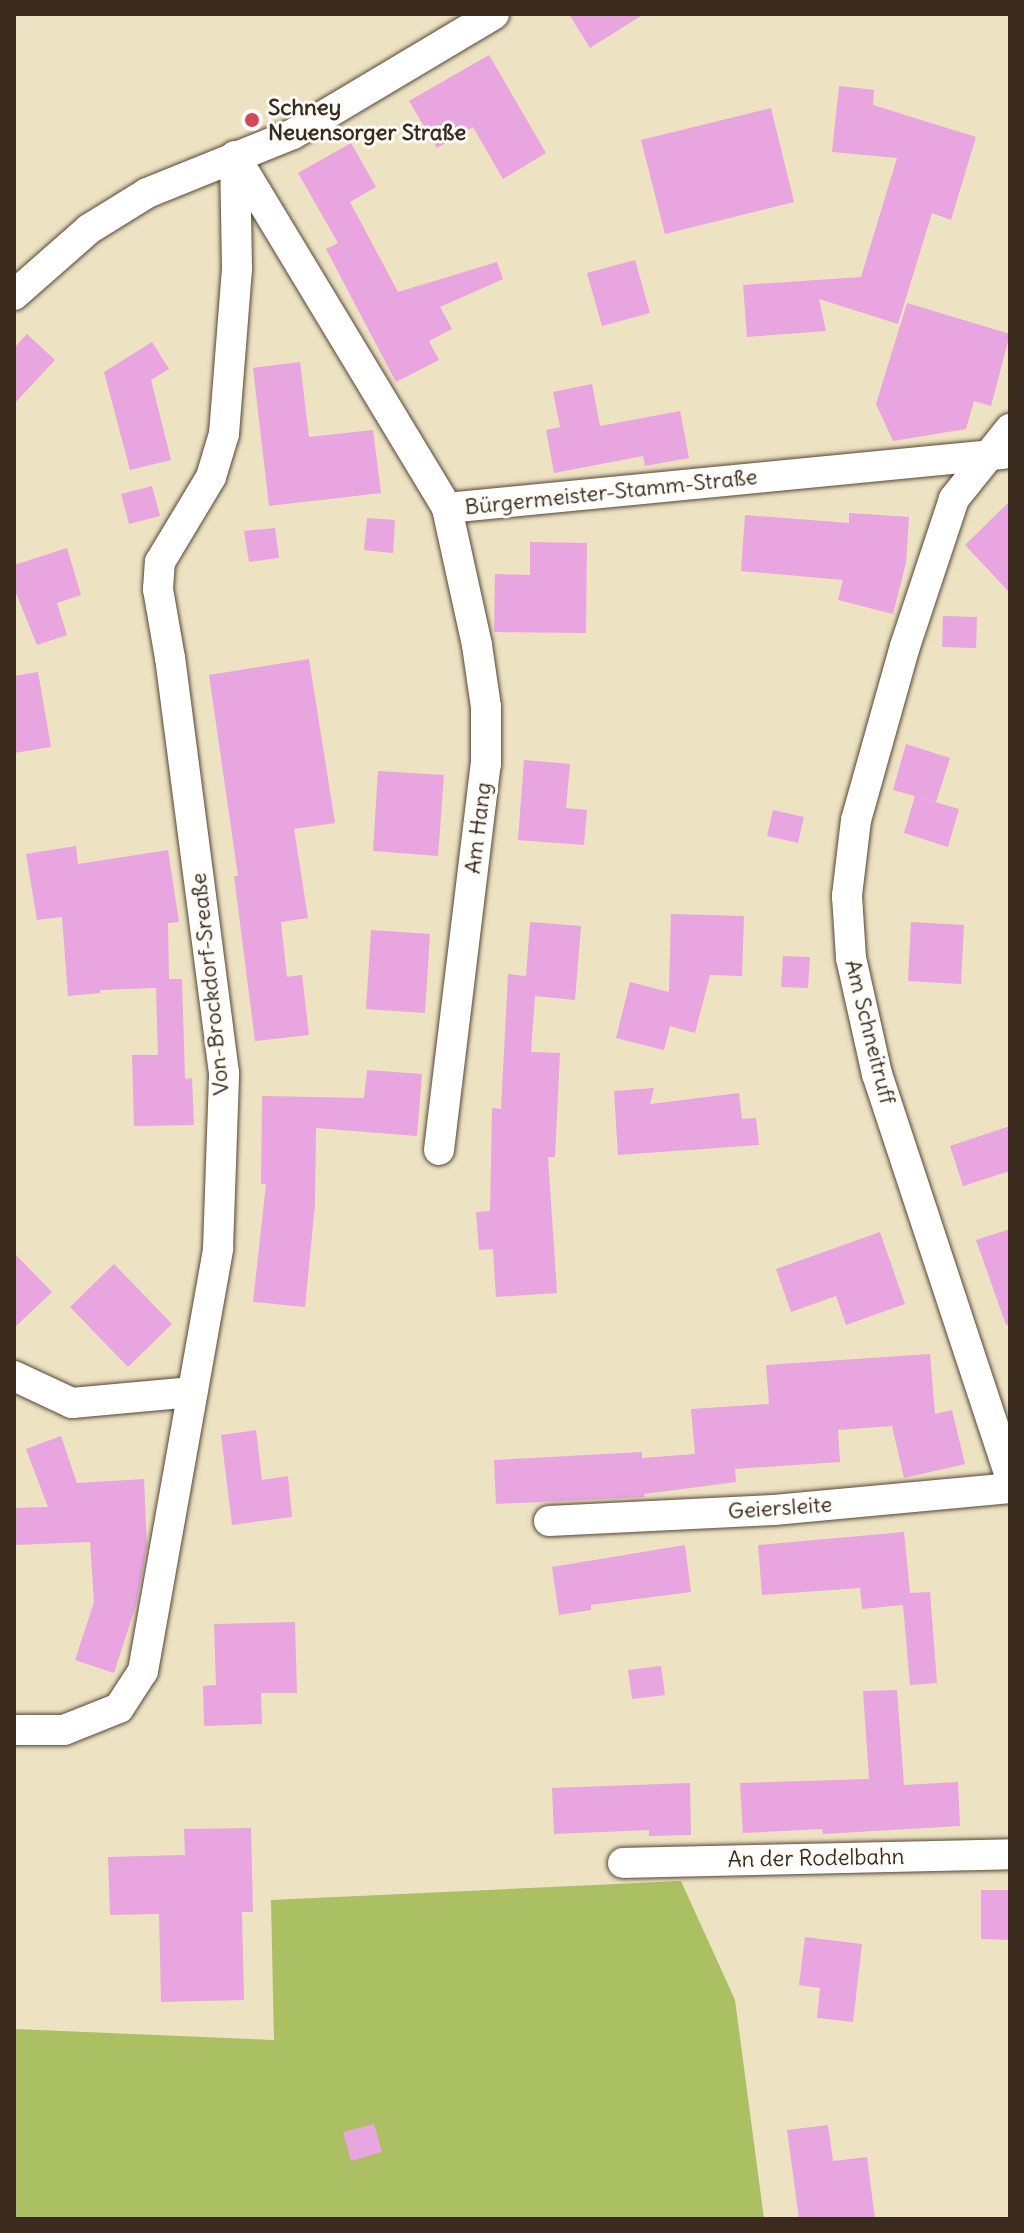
<!DOCTYPE html>
<meta charset="utf-8">
<style>
body{margin:0}
#map{position:relative;width:1024px;height:2233px;overflow:hidden;background:#ede2c2;font-family:Delius,sans-serif}
div>[style]{position:absolute}
.green>*{inset:0;background:#abbf63}
.building>*{inset:0;background:#e9a5df}
.roads{filter:drop-shadow(0 0 2px #564637) drop-shadow(0 0 2px #564637)}
.minor>*{height:30px;margin:-15px;padding:0 15px;transform-origin:15px;border-radius:15px;background:#fff}
.dots>*{width:22px;height:22px;translate:-50% -50%;box-sizing:border-box;border:4px solid #fdfcf7;border-radius:50%}
span{translate:-50% -50%;white-space:nowrap;text-align:center;line-height:1.15;-webkit-text-stroke:6px #fdfcf7;paint-order:stroke}
.poi-label{font-size:22px;color:#3b2a1e;font-weight:700}
.left{translate:0 -50%;text-align:left}
.street-label{font-size:22px;color:#3b2a1e}
.frame{position:absolute;inset:0;border:16px solid #3b2a1e;pointer-events:none}
</style>
<div id="map">
<div class="green">
<i style="clip-path:polygon(681px 1881px,735px 2000px,764px 2219px,14px 2219px,14px 2029px,274px 2040px,271px 1900px)"></i>
</div>
<div class="building">
<i style="clip-path:polygon(569px 14px,644px 14px,590px 48px)"></i>
<i style="clip-path:polygon(489px 55px,546px 153px,503px 179px,473px 127px,437px 148px,409px 101px)"></i>
<i style="clip-path:polygon(839px 86px,874px 90px,873px 105px,976px 137px,951px 220px,932px 213px,898px 324px,819px 299px,826px 331px,747px 337px,743px 285px,861px 277px,897px 158px,832px 152px)"></i>
<i style="clip-path:polygon(771px 108px,794px 202px,665px 234px,641px 140px)"></i>
<i style="clip-path:polygon(351px 143px,376px 187px,350px 202px,398px 292px,497px 262px,503px 279px,440px 307px,452px 329px,429px 341px,439px 360px,396px 382px,326px 249px,338px 243px,298px 173px)"></i>
<i style="clip-path:polygon(635px 260px,650px 313px,602px 326px,587px 273px)"></i>
<i style="clip-path:polygon(907px 303px,1010px 334px,991px 406px,974px 401px,966px 429px,893px 441px,876px 404px)"></i>
<i style="clip-path:polygon(27px 334px,55px 360px,14px 404px,14px 348px)"></i>
<i style="clip-path:polygon(152px 342px,169px 369px,151px 380px,171px 460px,130px 470px,104px 372px)"></i>
<i style="clip-path:polygon(300px 362px,309px 437px,373px 430px,381px 493px,269px 506px,253px 368px)"></i>
<i style="clip-path:polygon(592px 384px,600px 426px,680px 411px,689px 458px,645px 466px,643px 456px,554px 473px,546px 430px,560px 427px,553px 392px)"></i>
<i style="clip-path:polygon(152px 486px,160px 516px,129px 524px,121px 494px)"></i>
<i style="clip-path:polygon(1010px 501px,1010px 593px,965px 545px)"></i>
<i style="clip-path:polygon(849px 513px,909px 517px,906px 563px,893px 614px,838px 600px,843px 580px,741px 571px,745px 515px,849px 523px)"></i>
<i style="clip-path:polygon(367px 518px,395px 520px,393px 553px,364px 550px)"></i>
<i style="clip-path:polygon(275px 528px,279px 558px,249px 562px,244px 531px)"></i>
<i style="clip-path:polygon(530px 542px,587px 543px,586px 633px,494px 632px,495px 574px,530px 575px)"></i>
<i style="clip-path:polygon(67px 548px,81px 595px,57px 603px,67px 635px,37px 645px,14px 588px,14px 565px)"></i>
<i style="clip-path:polygon(943px 616px,977px 617px,976px 648px,942px 647px)"></i>
<i style="clip-path:polygon(309px 659px,335px 823px,294px 829px,308px 918px,281px 922px,287px 977px,302px 975px,309px 1035px,255px 1041px,234px 876px,238px 876px,209px 675px)"></i>
<i style="clip-path:polygon(38px 672px,51px 747px,14px 753px,14px 676px)"></i>
<i style="clip-path:polygon(906px 744px,950px 758px,936px 802px,893px 790px)"></i>
<i style="clip-path:polygon(524px 760px,570px 764px,566px 808px,587px 810px,584px 845px,518px 840px)"></i>
<i style="clip-path:polygon(378px 771px,444px 775px,438px 856px,373px 851px)"></i>
<i style="clip-path:polygon(915px 796px,959px 809px,948px 847px,904px 833px)"></i>
<i style="clip-path:polygon(773px 810px,804px 817px,798px 843px,767px 836px)"></i>
<i style="clip-path:polygon(76px 846px,78px 864px,168px 850px,179px 922px,168px 923px,169px 979px,182px 979px,185px 1079px,192px 1078px,194px 1125px,134px 1126px,132px 1055px,158px 1055px,156px 988px,100px 990px,100px 993px,68px 996px,62px 917px,37px 920px,26px 854px)"></i>
<i style="clip-path:polygon(671px 914px,744px 916px,742px 976px,710px 975px,695px 1033px,670px 1026px,664px 1050px,616px 1038px,630px 982px,669px 992px)"></i>
<i style="clip-path:polygon(530px 922px,581px 926px,575px 1000px,535px 996px,531px 1052px,560px 1053px,555px 1157px,548px 1157px,557px 1293px,496px 1297px,493px 1249px,479px 1250px,476px 1212px,490px 1211px,492px 1108px,501px 1109px,508px 974px,526px 976px)"></i>
<i style="clip-path:polygon(911px 922px,964px 925px,961px 984px,908px 981px)"></i>
<i style="clip-path:polygon(371px 930px,430px 934px,425px 1013px,366px 1009px)"></i>
<i style="clip-path:polygon(783px 956px,810px 957px,808px 988px,781px 987px)"></i>
<i style="clip-path:polygon(367px 1070px,422px 1074px,417px 1136px,316px 1128px,315px 1204px,305px 1307px,253px 1302px,266px 1184px,261px 1184px,262px 1096px,364px 1098px)"></i>
<i style="clip-path:polygon(654px 1088px,650px 1104px,739px 1093px,742px 1119px,756px 1118px,759px 1145px,618px 1155px,614px 1091px)"></i>
<i style="clip-path:polygon(1010px 1126px,1010px 1171px,963px 1186px,950px 1146px)"></i>
<i style="clip-path:polygon(1010px 1229px,1010px 1324px,1006px 1325px,976px 1240px)"></i>
<i style="clip-path:polygon(880px 1232px,905px 1304px,846px 1325px,836px 1296px,791px 1312px,776px 1269px)"></i>
<i style="clip-path:polygon(14px 1253px,52px 1292px,14px 1328px)"></i>
<i style="clip-path:polygon(114px 1264px,172px 1324px,128px 1367px,70px 1307px)"></i>
<i style="clip-path:polygon(930px 1354px,935px 1414px,952px 1410px,965px 1464px,904px 1478px,892px 1426px,838px 1430px,840px 1462px,735px 1469px,736px 1482px,644px 1494px,645px 1497px,496px 1504px,494px 1460px,642px 1452px,642px 1458px,695px 1454px,691px 1409px,769px 1404px,766px 1365px)"></i>
<i style="clip-path:polygon(256px 1430px,262px 1480px,288px 1476px,292px 1517px,232px 1525px,221px 1435px)"></i>
<i style="clip-path:polygon(61px 1436px,77px 1483px,144px 1479px,147px 1546px,136px 1605px,114px 1673px,75px 1660px,94px 1602px,90px 1542px,14px 1545px,14px 1508px,48px 1507px,26px 1449px)"></i>
<i style="clip-path:polygon(904px 1532px,910px 1593px,930px 1592px,937px 1683px,910px 1685px,903px 1605px,862px 1609px,860px 1588px,762px 1595px,758px 1545px)"></i>
<i style="clip-path:polygon(685px 1545px,691px 1592px,591px 1605px,591px 1610px,559px 1615px,552px 1567px)"></i>
<i style="clip-path:polygon(295px 1622px,297px 1693px,261px 1693px,262px 1724px,204px 1726px,203px 1686px,216px 1685px,214px 1624px)"></i>
<i style="clip-path:polygon(661px 1666px,665px 1695px,632px 1699px,628px 1670px)"></i>
<i style="clip-path:polygon(897px 1690px,904px 1785px,958px 1782px,960px 1826px,823px 1834px,822px 1829px,743px 1833px,740px 1783px,869px 1779px,863px 1691px)"></i>
<i style="clip-path:polygon(690px 1783px,691px 1835px,649px 1836px,649px 1830px,554px 1834px,552px 1788px)"></i>
<i style="clip-path:polygon(251px 1828px,253px 1912px,242px 1912px,244px 2000px,161px 2002px,159px 1914px,110px 1915px,108px 1857px,185px 1855px,184px 1829px)"></i>
<i style="clip-path:polygon(981px 1890px,1010px 1890px,1010px 1940px,981px 1939px)"></i>
<i style="clip-path:polygon(805px 1937px,862px 1944px,853px 2022px,817px 2018px,820px 1988px,799px 1985px)"></i>
<i style="clip-path:polygon(374px 2124px,382px 2152px,351px 2161px,343px 2132px)"></i>
<i style="clip-path:polygon(828px 2125px,833px 2161px,867px 2157px,875px 2219px,799px 2219px,787px 2130px)"></i>
</div>
<div class="roads">
<div class="minor">
<i style="left:236px;top:158px;width:409px;rotate:58.9deg"></i>
<i style="left:447px;top:508px;width:559px;rotate:-5.55deg"></i>
<i style="left:14px;top:295px;width:100px;rotate:-41.3deg"></i>
<i style="left:89px;top:229px;width:68px;rotate:-31.8deg"></i>
<i style="left:147px;top:193px;width:157px;rotate:-22deg"></i>
<i style="left:293px;top:134px;width:234px;rotate:-30.8deg"></i>
<i style="left:1010px;top:429px;width:90px;rotate:128.7deg"></i>
<i style="left:954px;top:499px;width:155px;rotate:108.4deg"></i>
<i style="left:905px;top:646px;width:181px;rotate:105.7deg"></i>
<i style="left:856px;top:820px;width:77px;rotate:96.8deg"></i>
<i style="left:847px;top:896px;width:62px;rotate:86.3deg"></i>
<i style="left:851px;top:958px;width:119px;rotate:77.4deg"></i>
<i style="left:877px;top:1074px;width:423px;rotate:71.7deg"></i>
<i style="left:439px;top:1150px;width:389px;rotate:-83.1deg"></i>
<i style="left:486px;top:764px;width:57px;rotate:-90deg"></i>
<i style="left:486px;top:707px;width:63px;rotate:-98.3deg"></i>
<i style="left:477px;top:645px;width:140px;rotate:-102.4deg"></i>
<i style="left:14px;top:1376px;width:64px;rotate:25deg"></i>
<i style="left:72px;top:1403px;width:121px;rotate:-5.2deg"></i>
<i style="left:549px;top:1521px;width:225px;rotate:-2.8deg"></i>
<i style="left:774px;top:1510px;width:237px;rotate:-5.3deg"></i>
<i style="left:14px;top:1730px;width:50px"></i>
<i style="left:64px;top:1730px;width:59px;rotate:-21.8deg"></i>
<i style="left:119px;top:1708px;width:44px;rotate:-57deg"></i>
<i style="left:143px;top:1671px;width:429px;rotate:-79.9deg"></i>
<i style="left:218px;top:1249px;width:176px;rotate:-88deg"></i>
<i style="left:224px;top:1073px;width:418px;rotate:-97.4deg"></i>
<i style="left:170px;top:658px;width:70px;rotate:-99.9deg"></i>
<i style="left:158px;top:589px;width:27px;rotate:-86deg"></i>
<i style="left:160px;top:562px;width:99px;rotate:-59deg"></i>
<i style="left:211px;top:477px;width:45px;rotate:-73.2deg"></i>
<i style="left:224px;top:434px;width:166px;rotate:-85.5deg"></i>
<i style="left:237px;top:269px;width:113px;rotate:-91deg"></i>
<i style="left:623px;top:1863px;width:387px;rotate:-1.3deg"></i>
</div>
</div>
<div class="dots">
<i style="left:252px;top:120px;background:#d1495b"></i>
</div>
<div class="poi-label">
<span class="left" style="left:268px;top:120px">Schney<br>Neuensorger Straße</span>
</div>
<div class="street-label">
<span style="left:611px;top:492px;rotate:-6deg">Bürgermeister-Stamm-Straße</span>
<span style="left:478px;top:828px;rotate:-83deg">Am Hang</span>
<span style="left:210px;top:984px;rotate:-96deg">Von-Brockdorf-Sreaße</span>
<span style="left:870px;top:1032px;rotate:76deg">Am Schneitruff</span>
<span style="left:780px;top:1508px;rotate:-4deg">Geiersleite</span>
<span style="left:816px;top:1858px;rotate:-1deg">An der Rodelbahn</span>
</div>
<div class="frame"></div>
</div>
